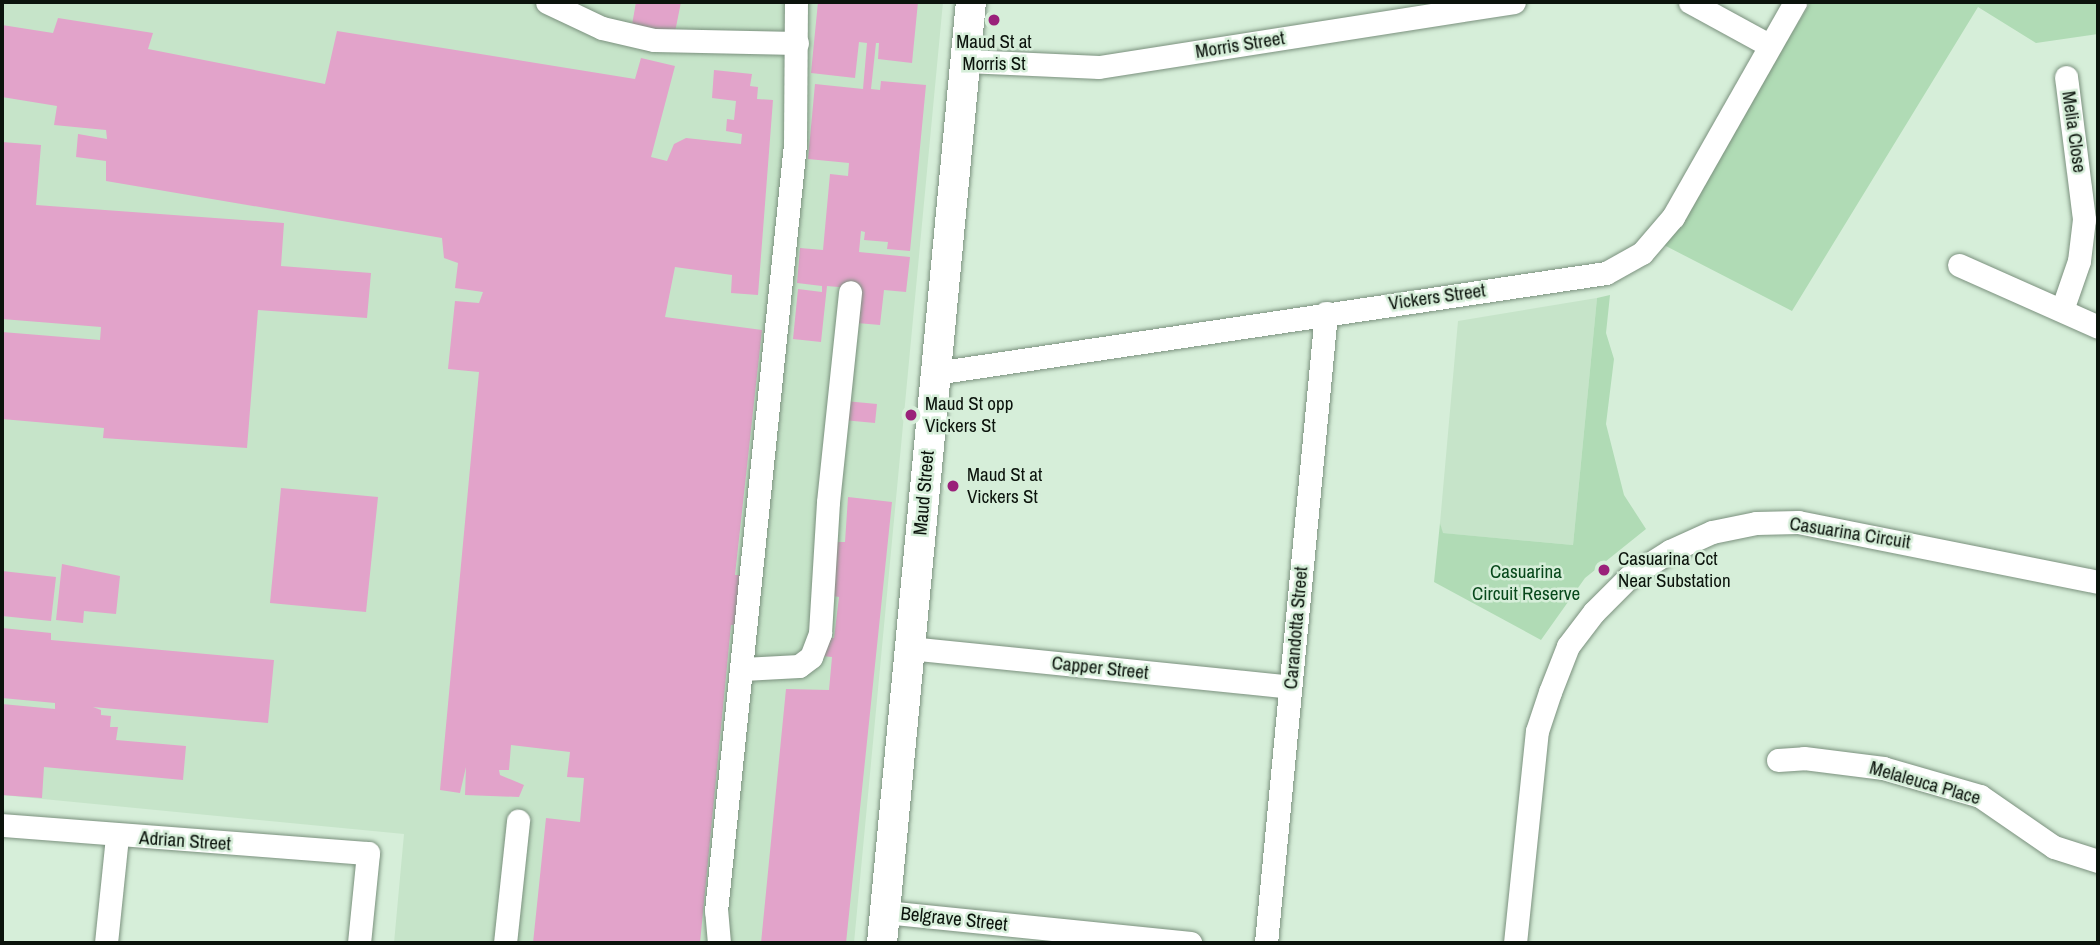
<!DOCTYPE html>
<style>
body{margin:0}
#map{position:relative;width:2100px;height:945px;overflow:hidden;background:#d6eed9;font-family:"Archivo Narrow",sans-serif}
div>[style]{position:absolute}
.built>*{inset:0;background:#c6e4c9}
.green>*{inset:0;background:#b0dbb5}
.building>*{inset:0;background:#e2a3ca}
.roads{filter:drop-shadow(0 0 2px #7b917e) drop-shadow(0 0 2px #7b917e)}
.minor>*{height:23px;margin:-11.5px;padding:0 11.5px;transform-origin:11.5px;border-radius:11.5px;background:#fff}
.major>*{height:30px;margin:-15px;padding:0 15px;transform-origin:15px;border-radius:15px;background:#fff}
.dots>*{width:19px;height:19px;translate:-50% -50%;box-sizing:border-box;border:4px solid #d6eed9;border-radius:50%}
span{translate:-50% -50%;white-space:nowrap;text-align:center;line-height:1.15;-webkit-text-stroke:5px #d6eed9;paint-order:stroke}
.poi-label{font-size:19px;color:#0b130c}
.left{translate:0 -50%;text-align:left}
.street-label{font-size:19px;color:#0b130c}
.park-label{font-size:19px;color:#07481b}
.frame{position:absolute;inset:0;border:4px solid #0b130c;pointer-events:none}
</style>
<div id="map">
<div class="built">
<i style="clip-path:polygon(2px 2px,943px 2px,854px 943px,394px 943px,404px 834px,2px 795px)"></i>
<i style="clip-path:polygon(1597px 298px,1573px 545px,1442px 533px,1440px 523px,1458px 321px)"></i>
</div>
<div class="green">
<i style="clip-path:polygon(1811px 2px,2098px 2px,2098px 34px,2036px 43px,1978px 7px,1792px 311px,1662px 244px)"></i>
<i style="clip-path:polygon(1610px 295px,1606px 333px,1614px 359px,1606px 424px,1624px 495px,1646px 529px,1585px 578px,1541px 640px,1434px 582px,1440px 523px,1443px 533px,1573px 545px,1597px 298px)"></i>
</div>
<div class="building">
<i style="clip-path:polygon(636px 2px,681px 2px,675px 32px,632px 25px)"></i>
<i style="clip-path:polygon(818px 2px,918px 2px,912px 63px,878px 59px,879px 43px,876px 43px,871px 89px,880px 90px,881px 81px,926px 85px,910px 251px,887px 249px,888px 242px,864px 240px,865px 232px,861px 231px,859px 252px,910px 257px,906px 292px,884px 290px,880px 325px,857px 323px,860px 289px,827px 286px,821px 342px,793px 339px,798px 289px,822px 292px,822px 286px,797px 283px,800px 248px,823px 250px,830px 174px,848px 176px,849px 163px,808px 159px,815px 84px,863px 89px,867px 43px,859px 42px,855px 78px,811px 73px)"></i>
<i style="clip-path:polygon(58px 18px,153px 33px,148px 49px,325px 84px,337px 31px,635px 79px,641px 58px,675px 66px,651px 157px,667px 161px,674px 144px,686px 138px,741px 144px,742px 134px,726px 131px,727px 119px,734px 120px,736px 101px,712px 98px,714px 70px,752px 74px,750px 86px,758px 87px,757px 99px,773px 100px,758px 295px,731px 293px,732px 275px,675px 267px,665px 317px,762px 330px,735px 575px,742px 575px,735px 625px,731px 625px,700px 943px,533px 943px,546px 818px,580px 822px,584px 778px,567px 777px,570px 752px,511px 745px,509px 770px,499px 770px,500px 775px,524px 785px,519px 797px,465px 795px,466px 767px,460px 793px,440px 790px,479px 372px,448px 369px,455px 301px,479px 303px,483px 292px,455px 288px,458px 263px,444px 258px,442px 238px,106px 181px,106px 161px,76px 157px,78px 134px,107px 139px,106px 130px,54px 125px,57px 106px,2px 97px,2px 25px,53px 33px)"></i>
<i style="clip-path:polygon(2px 142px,41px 145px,36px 205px,284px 223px,281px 266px,371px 273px,367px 318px,258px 310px,247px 448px,103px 438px,104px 428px,2px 419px,2px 332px,100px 340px,101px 327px,2px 319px)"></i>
<i style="clip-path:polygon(845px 401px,877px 404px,875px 423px,843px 420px)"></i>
<i style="clip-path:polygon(281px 488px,378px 497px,366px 612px,270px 603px)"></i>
<i style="clip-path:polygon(848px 497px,892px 502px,846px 943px,761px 943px,786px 689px,829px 690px,832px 657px,822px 656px,824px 637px,834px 638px,839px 597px,833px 596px,836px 542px,845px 542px)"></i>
<i style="clip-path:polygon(62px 564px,120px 576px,116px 614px,84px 611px,83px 623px,56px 620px)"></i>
<i style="clip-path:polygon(2px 571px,56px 577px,51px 621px,2px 616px)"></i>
<i style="clip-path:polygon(2px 628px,51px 633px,51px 640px,274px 660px,268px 723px,93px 707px,101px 710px,101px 715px,111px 716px,110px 727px,118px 727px,116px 740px,186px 746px,183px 780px,44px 767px,42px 798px,2px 795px,2px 704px,55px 709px,55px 703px,2px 698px)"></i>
</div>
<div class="roads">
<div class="minor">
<i style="left:547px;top:2px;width:61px;rotate:25.3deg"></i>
<i style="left:602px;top:28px;width:53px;rotate:13deg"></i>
<i style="left:654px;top:40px;width:143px;rotate:1.2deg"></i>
<i style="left:1690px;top:2px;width:90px;rotate:28.6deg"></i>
<i style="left:966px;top:61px;width:133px;rotate:2.6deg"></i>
<i style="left:1099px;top:67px;width:420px;rotate:-8.9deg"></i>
<i style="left:1959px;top:265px;width:152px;rotate:24deg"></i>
<i style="left:2062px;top:310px;width:52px;rotate:-70.9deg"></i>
<i style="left:2079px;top:261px;width:42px;rotate:-83.2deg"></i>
<i style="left:2084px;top:219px;width:143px;rotate:-97.2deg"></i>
<i style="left:935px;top:373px;width:678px;rotate:-8.48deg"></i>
<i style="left:1606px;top:273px;width:41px;rotate:-29.1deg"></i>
<i style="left:1642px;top:253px;width:48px;rotate:-49.3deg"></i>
<i style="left:1673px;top:217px;width:247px;rotate:-60.4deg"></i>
<i style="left:909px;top:648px;width:383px;rotate:5.8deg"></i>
<i style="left:743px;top:669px;width:56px;rotate:-3.1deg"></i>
<i style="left:799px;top:666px;width:15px;rotate:-37deg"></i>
<i style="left:811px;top:657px;width:26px;rotate:-69deg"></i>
<i style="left:820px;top:633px;width:131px;rotate:-86.5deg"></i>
<i style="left:828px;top:502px;width:211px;rotate:-84deg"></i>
<i style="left:1778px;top:760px;width:26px;rotate:-4deg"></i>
<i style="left:1804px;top:758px;width:80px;rotate:7.2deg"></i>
<i style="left:1883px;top:768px;width:101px;rotate:16.1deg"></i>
<i style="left:1980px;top:796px;width:90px;rotate:34.6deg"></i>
<i style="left:2054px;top:847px;width:46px;rotate:17.7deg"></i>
<i style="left:2px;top:825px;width:367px;rotate:4.4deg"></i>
<i style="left:368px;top:853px;width:90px;rotate:95.7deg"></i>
<i style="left:885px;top:912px;width:307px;rotate:5.8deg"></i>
<i style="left:106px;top:943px;width:107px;rotate:-84.1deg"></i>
<i style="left:505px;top:943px;width:123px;rotate:-83.9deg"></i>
<i style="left:719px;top:943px;width:32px;rotate:-95deg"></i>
<i style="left:716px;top:911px;width:771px;rotate:-84.12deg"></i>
<i style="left:795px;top:144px;width:142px;rotate:-89.6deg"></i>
<i style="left:1266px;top:943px;width:633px;rotate:-84.56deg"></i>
<i style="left:1515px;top:943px;width:213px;rotate:-84.1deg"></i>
<i style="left:1537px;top:731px;width:41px;rotate:-71.6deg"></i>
<i style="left:1550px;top:692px;width:49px;rotate:-68.6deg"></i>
<i style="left:1568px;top:646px;width:43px;rotate:-52.6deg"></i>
<i style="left:1594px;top:612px;width:49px;rotate:-45deg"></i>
<i style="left:1629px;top:577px;width:49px;rotate:-32.4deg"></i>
<i style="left:1670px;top:551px;width:46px;rotate:-24.3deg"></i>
<i style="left:1712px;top:532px;width:45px;rotate:-11.6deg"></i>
<i style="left:1756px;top:523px;width:42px;rotate:-1.4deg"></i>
<i style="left:1798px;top:522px;width:306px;rotate:11.3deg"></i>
</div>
<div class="major">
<i style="left:882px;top:943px;width:945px;rotate:-84.6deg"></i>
</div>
</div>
<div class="dots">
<i style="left:994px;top:20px;background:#9a217a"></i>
<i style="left:911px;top:415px;background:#9a217a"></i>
<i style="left:953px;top:486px;background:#9a217a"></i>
<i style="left:1604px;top:570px;background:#9a217a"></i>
</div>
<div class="poi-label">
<span style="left:994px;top:53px">Maud St at<br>Morris St</span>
<span class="left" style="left:925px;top:415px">Maud St opp<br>Vickers St</span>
<span class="left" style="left:967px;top:486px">Maud St at<br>Vickers St</span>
<span class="left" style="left:1618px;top:570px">Casuarina Cct<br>Near Substation</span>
</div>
<div class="street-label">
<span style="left:1240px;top:45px;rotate:-9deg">Morris Street</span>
<span style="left:2074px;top:132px;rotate:82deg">Melia Close</span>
<span style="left:1437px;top:297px;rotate:-8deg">Vickers Street</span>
<span style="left:924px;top:493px;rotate:-85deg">Maud Street</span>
<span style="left:1850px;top:533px;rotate:9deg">Casuarina Circuit</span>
<span style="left:1296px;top:628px;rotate:-85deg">Carandotta Street</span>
<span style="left:1100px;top:668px;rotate:6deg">Capper Street</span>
<span style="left:1925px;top:783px;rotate:16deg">Melaleuca Place</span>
<span style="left:185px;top:841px;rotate:4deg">Adrian Street</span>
<span style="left:954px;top:919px;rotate:6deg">Belgrave Street</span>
</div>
<div class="park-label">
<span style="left:1526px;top:583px">Casuarina<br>Circuit Reserve</span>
</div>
<div class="frame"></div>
</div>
